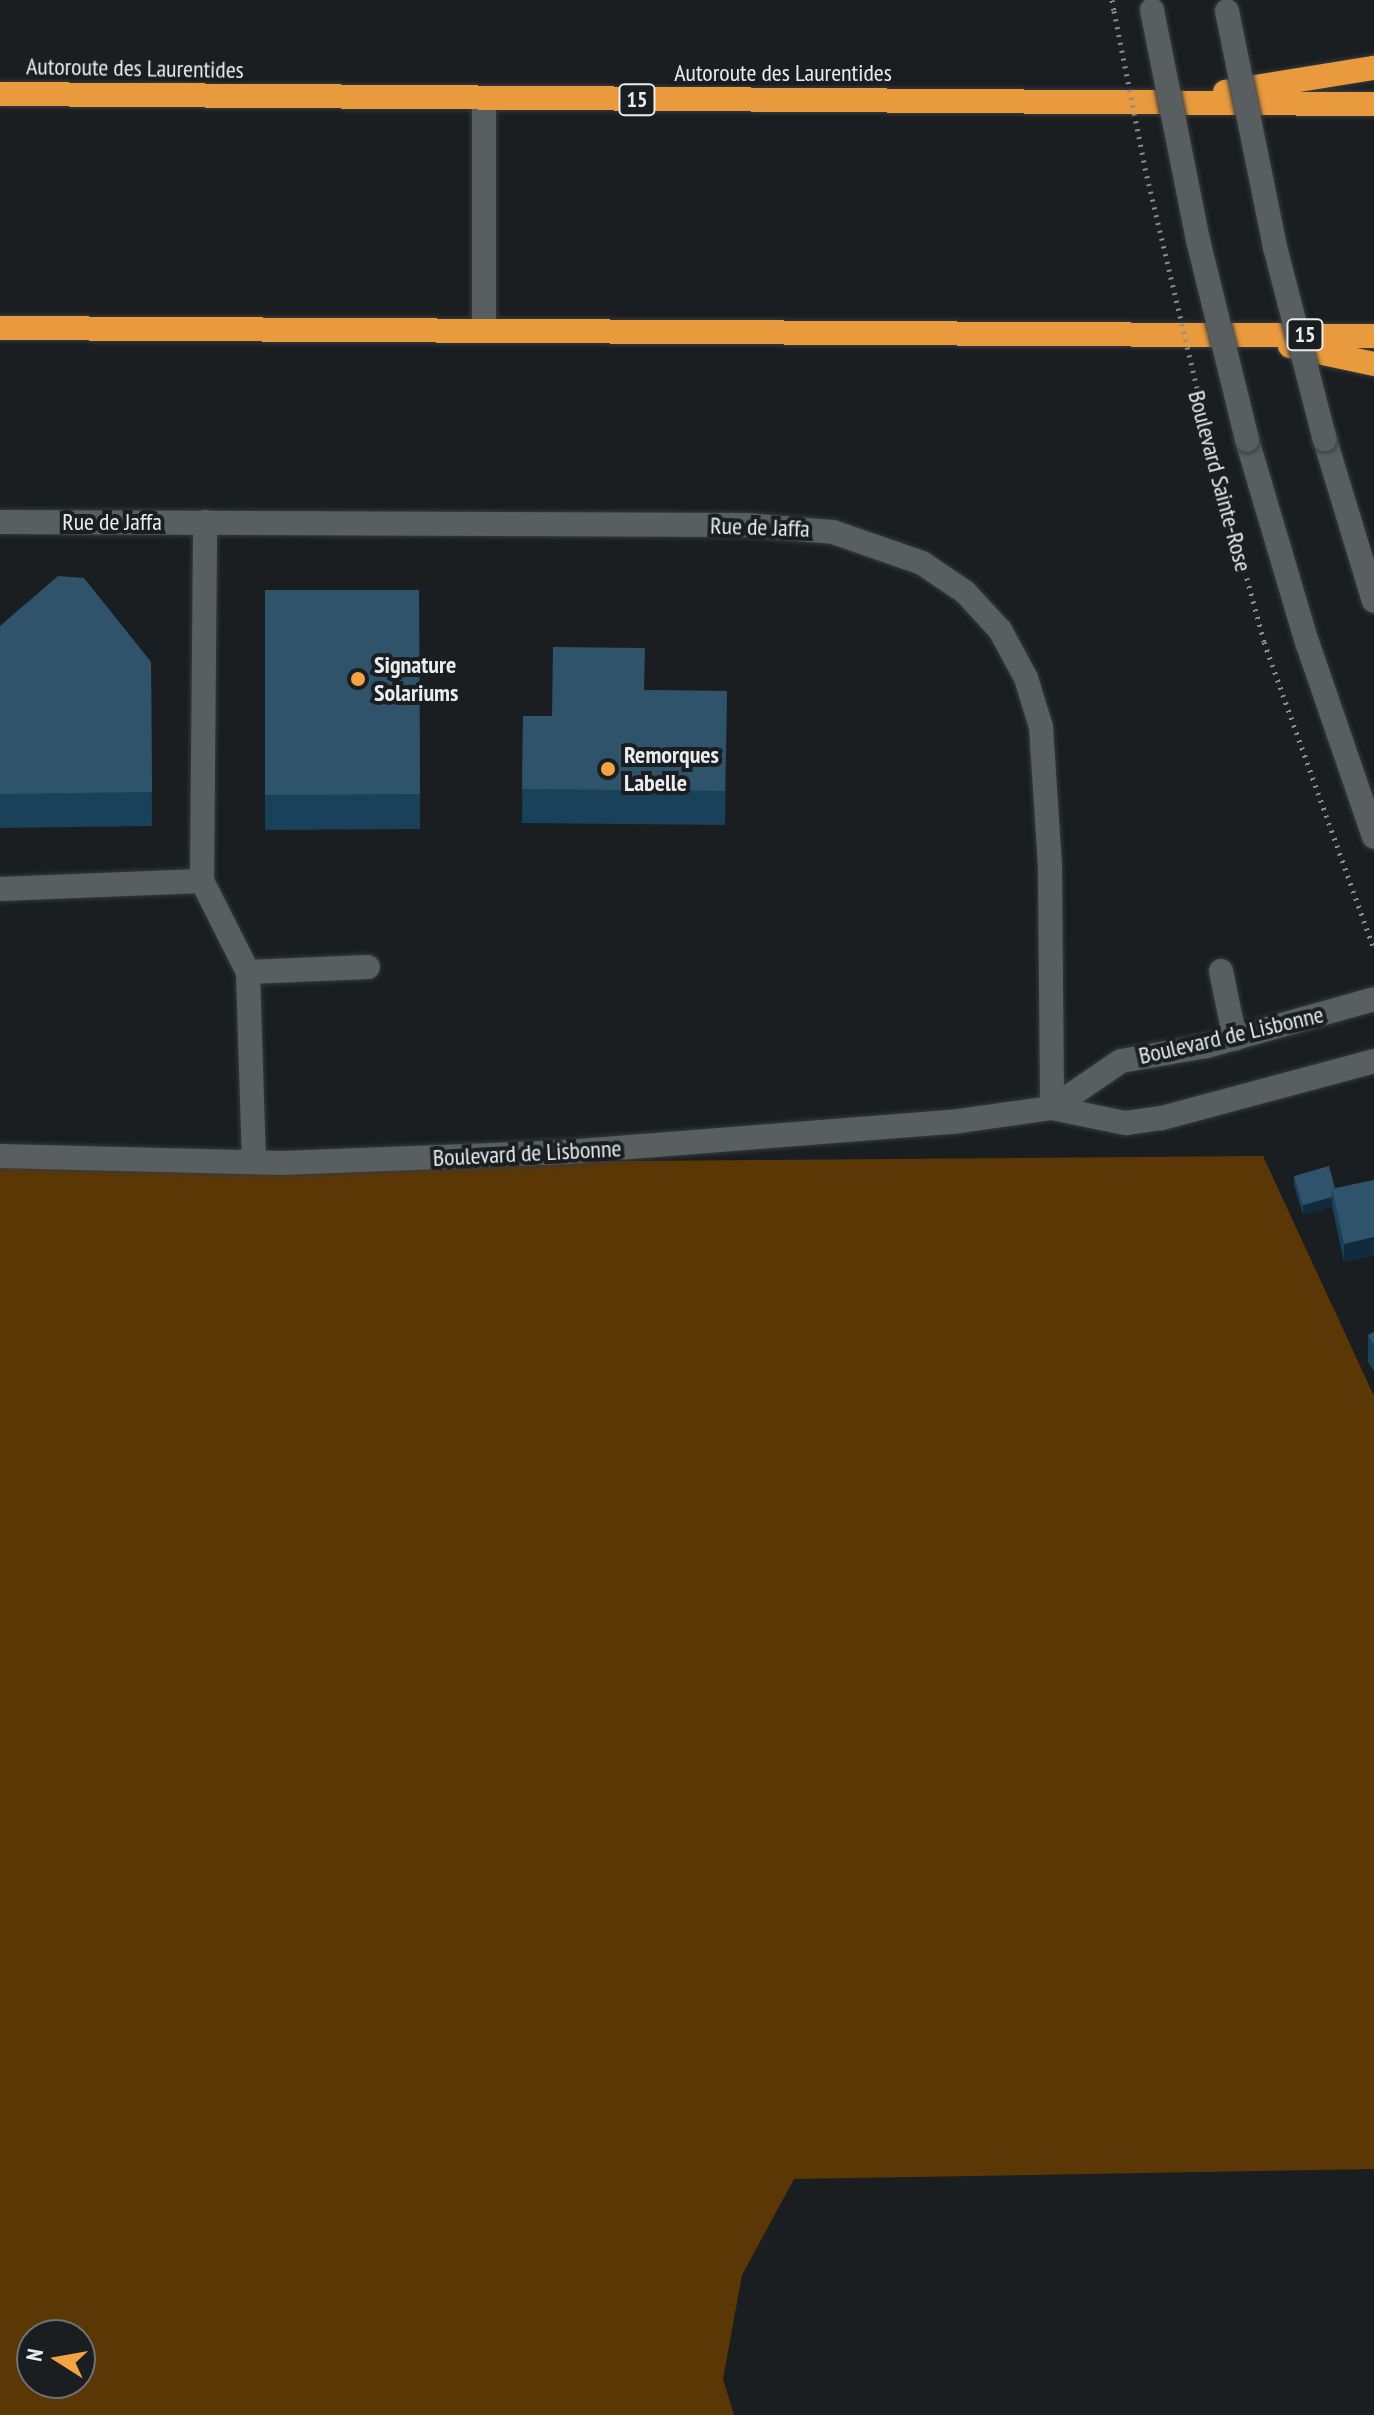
<!DOCTYPE html>
<style>
body{margin:0}
#map{position:relative;width:1374px;height:2415px;overflow:hidden;background:#1a1e21;font-family:"PT Sans Narrow",sans-serif}
div>[style]{position:absolute}
.green>*{inset:0;background:#5c3706}
.path>*{height:5px;margin-top:-2.5px;transform-origin:0;background:repeating-linear-gradient(90deg,#898d8f 0 2px,transparent 0 8px)}
.roads{filter:drop-shadow(0 0 2px #373a3c) drop-shadow(0 0 2px #373a3c)}
.minor>*{height:24px;margin:-12px;padding:0 12px;transform-origin:12px;border-radius:12px;background:#595e61}
.highway>*{height:24px;margin:-12px;padding:0 12px;transform-origin:12px;border-radius:12px;background:#e89a3d}
.path-bridge>*{height:5px;margin-top:-2.5px;transform-origin:0;background:repeating-linear-gradient(90deg,#898d8f 0 2px,transparent 0 8px)}
.bridges{filter:drop-shadow(0 0 2px #373a3c) drop-shadow(0 0 2px #373a3c)}
.minor-bridge>*{height:24px;margin:-12px;padding:0 12px;transform-origin:12px;border-radius:12px;background:#595e61}
.wall>*{inset:0;background:#19415a}
.shaded-wall>*{inset:0;background:#102b3d}
.building>*{inset:0;background:#2f536a}
.dots>*{width:22px;height:22px;translate:-50% -50%;box-sizing:border-box;border:4px solid #1a1e21;border-radius:50%}
span{translate:-50% -50%;white-space:nowrap;text-align:center;line-height:1.15;-webkit-text-stroke:8px #1a1e21;paint-order:stroke}
.shield-label span{padding:2px 6px;background:#1a1e21;border:2px solid;border-radius:6px;-webkit-text-stroke-width:0}
.shield-label{font-size:22px;color:#eaedef;font-weight:700}
.street-label{font-size:24px;color:#eaedef}
.poi-label{font-size:24px;color:#eaedef;font-weight:700}
.left{translate:0 -50%;text-align:left}
.north{position:absolute;left:16px;top:2319px;width:80px;height:80px;box-sizing:border-box;background:#1a1e21;border:2px solid #6d7173;border-radius:50%;rotate:281deg;font-size:22px;font-weight:700;line-height:32px;text-align:center;color:#eaedef}
.north::after{content:'';display:block;margin:auto;width:28px;height:36px;background:#f4a344;clip-path:polygon(50% 0,100% 100%,50% 72%,0 100%)}
</style>
<div id="map">
<div class="green">
<i style="clip-path:polygon(evenodd,1263px 1156px,1374px 1396px,1374px 2169px,794px 2179px,742px 2275px,723px 2379px,734px 2415px,0 2415px,0 1166px,1263px 1156px,32px 2335px,80px 2335px,80px 2383px,32px 2383px,32px 2335px)"></i>
</div>
<div class="path">
<i style="left:1112px;top:0;width:11px;rotate:80deg"></i>
<i style="left:1209px;top:439px;width:210px;rotate:74.8deg"></i>
<i style="left:1264px;top:642px;width:326px;rotate:70.3deg"></i>
</div>
<div class="roads">
<div class="minor">
<i style="left:484px;top:99px;width:232px;rotate:90deg"></i>
<i style="left:1247px;top:440px;width:211px;rotate:73.5deg"></i>
<i style="left:1307px;top:642px;width:206px;rotate:71deg"></i>
<i style="left:1325px;top:440px;width:168px;rotate:73.1deg"></i>
<i style="left:0;top:522px;width:745px;rotate:0.23deg"></i>
<i style="left:745px;top:525px;width:88px;rotate:4.5deg"></i>
<i style="left:833px;top:532px;width:94px;rotate:19.2deg"></i>
<i style="left:922px;top:563px;width:52px;rotate:34deg"></i>
<i style="left:965px;top:592px;width:52px;rotate:47.4deg"></i>
<i style="left:1000px;top:630px;width:55px;rotate:61.6deg"></i>
<i style="left:1026px;top:678px;width:51px;rotate:73deg"></i>
<i style="left:1041px;top:727px;width:141px;rotate:86.3deg"></i>
<i style="left:1050px;top:868px;width:240px;rotate:89.5deg"></i>
<i style="left:202px;top:881px;width:102px;rotate:63.2deg"></i>
<i style="left:248px;top:972px;width:189px;rotate:88.2deg"></i>
<i style="left:0;top:889px;width:202px;rotate:-2.3deg"></i>
<i style="left:202px;top:881px;width:359px;rotate:-89.5deg"></i>
<i style="left:1221px;top:971px;width:69px;rotate:78.4deg"></i>
<i style="left:248px;top:972px;width:120px;rotate:-2.4deg"></i>
<i style="left:1052px;top:1108px;width:83px;rotate:-34.3deg"></i>
<i style="left:1121px;top:1061px;width:87px;rotate:-9.9deg"></i>
<i style="left:1207px;top:1046px;width:173px;rotate:-15.7deg"></i>
<i style="left:0;top:1156px;width:282px;rotate:1.4deg"></i>
<i style="left:282px;top:1163px;width:285px;rotate:-2.2deg"></i>
<i style="left:567px;top:1152px;width:386px;rotate:-4.5deg"></i>
<i style="left:952px;top:1122px;width:101px;rotate:-8deg"></i>
<i style="left:1052px;top:1108px;width:76px;rotate:11.5deg"></i>
<i style="left:1126px;top:1123px;width:36px;rotate:-8deg"></i>
<i style="left:1162px;top:1118px;width:220px;rotate:-15deg"></i>
</div>
<div class="highway">
<i style="left:1225px;top:92px;width:151px;rotate:-9.2deg"></i>
<i style="left:0;top:94px;width:1374px;rotate:0.42deg"></i>
<i style="left:0;top:328px;width:1374px;rotate:0.33deg"></i>
<i style="left:1290px;top:346px;width:86px;rotate:12.1deg"></i>
</div>
</div>
<div class="path-bridge">
<i style="left:1114px;top:11px;width:160px;rotate:78.8deg"></i>
<i style="left:1145px;top:168px;width:278px;rotate:76.7deg"></i>
</div>
<div class="bridges">
<div class="minor-bridge">
<i style="left:1152px;top:10px;width:235px;rotate:78.7deg"></i>
<i style="left:1198px;top:240px;width:206px;rotate:76.2deg"></i>
<i style="left:1227px;top:11px;width:241px;rotate:78.5deg"></i>
<i style="left:1275px;top:247px;width:199px;rotate:75.5deg"></i>
</div>
</div>
<div class="wall">
<i style="clip-path:polygon(265px 590px,419px 590px,420px 829px,265px 830px)"></i>
<i style="clip-path:polygon(0 626px,151px 662px,152px 826px,0 828px)"></i>
<i style="clip-path:polygon(644px 690px,727px 691px,725px 825px,522px 823px,523px 716px,552px 716px)"></i>
<i style="clip-path:polygon(1294px 1176px,1335px 1188px,1374px 1180px,1344px 1262px,1332px 1206px,1303px 1215px,1294px 1185px)"></i>
<i style="clip-path:polygon(1374px 1332px,1374px 1372px,1368px 1362px,1368px 1335px)"></i>
</div>
<div class="shaded-wall">
<i style="clip-path:polygon(1332px 1197px,1332px 1206px,1303px 1215px,1303px 1205px)"></i>
<i style="clip-path:polygon(1374px 1237px,1374px 1256px,1344px 1262px,1344px 1244px)"></i>
</div>
<div class="building">
<i style="clip-path:polygon(58px 576px,84px 578px,151px 662px,152px 792px,0 794px,0 626px)"></i>
<i style="clip-path:polygon(265px 590px,419px 590px,420px 794px,265px 795px)"></i>
<i style="clip-path:polygon(553px 647px,645px 648px,644px 690px,727px 691px,725px 791px,522px 789px,523px 716px,552px 716px)"></i>
<i style="clip-path:polygon(1329px 1166px,1335px 1188px,1332px 1189px,1332px 1197px,1303px 1205px,1294px 1176px)"></i>
<i style="clip-path:polygon(1374px 1180px,1374px 1237px,1344px 1244px,1332px 1189px)"></i>
<i style="clip-path:polygon(1374px 1332px,1374px 1345px,1368px 1335px)"></i>
</div>
<div class="dots">
<i style="left:358px;top:679px;background:#f4a344"></i>
<i style="left:608px;top:769px;background:#f4a344"></i>
</div>
<div class="shield-label">
<span style="left:637px;top:100px">15</span>
<span style="left:1305px;top:335px">15</span>
</div>
<div class="street-label">
<span style="left:135px;top:68px;rotate:1deg">Autoroute des Laurentides</span>
<span style="left:783px;top:73px">Autoroute des Laurentides</span>
<span style="left:1220px;top:481px;rotate:75deg">Boulevard Sainte-Rose</span>
<span style="left:112px;top:522px">Rue de Jaffa</span>
<span style="left:760px;top:527px;rotate:2deg">Rue de Jaffa</span>
<span style="left:1231px;top:1035px;rotate:-13deg">Boulevard de Lisbonne</span>
<span style="left:527px;top:1153px;rotate:-3deg">Boulevard de Lisbonne</span>
</div>
<div class="poi-label">
<span class="left" style="left:374px;top:679px">Signature<br>Solariums</span>
<span class="left" style="left:624px;top:769px">Remorques<br>Labelle</span>
</div>
<div class="north">N</div>
</div>
